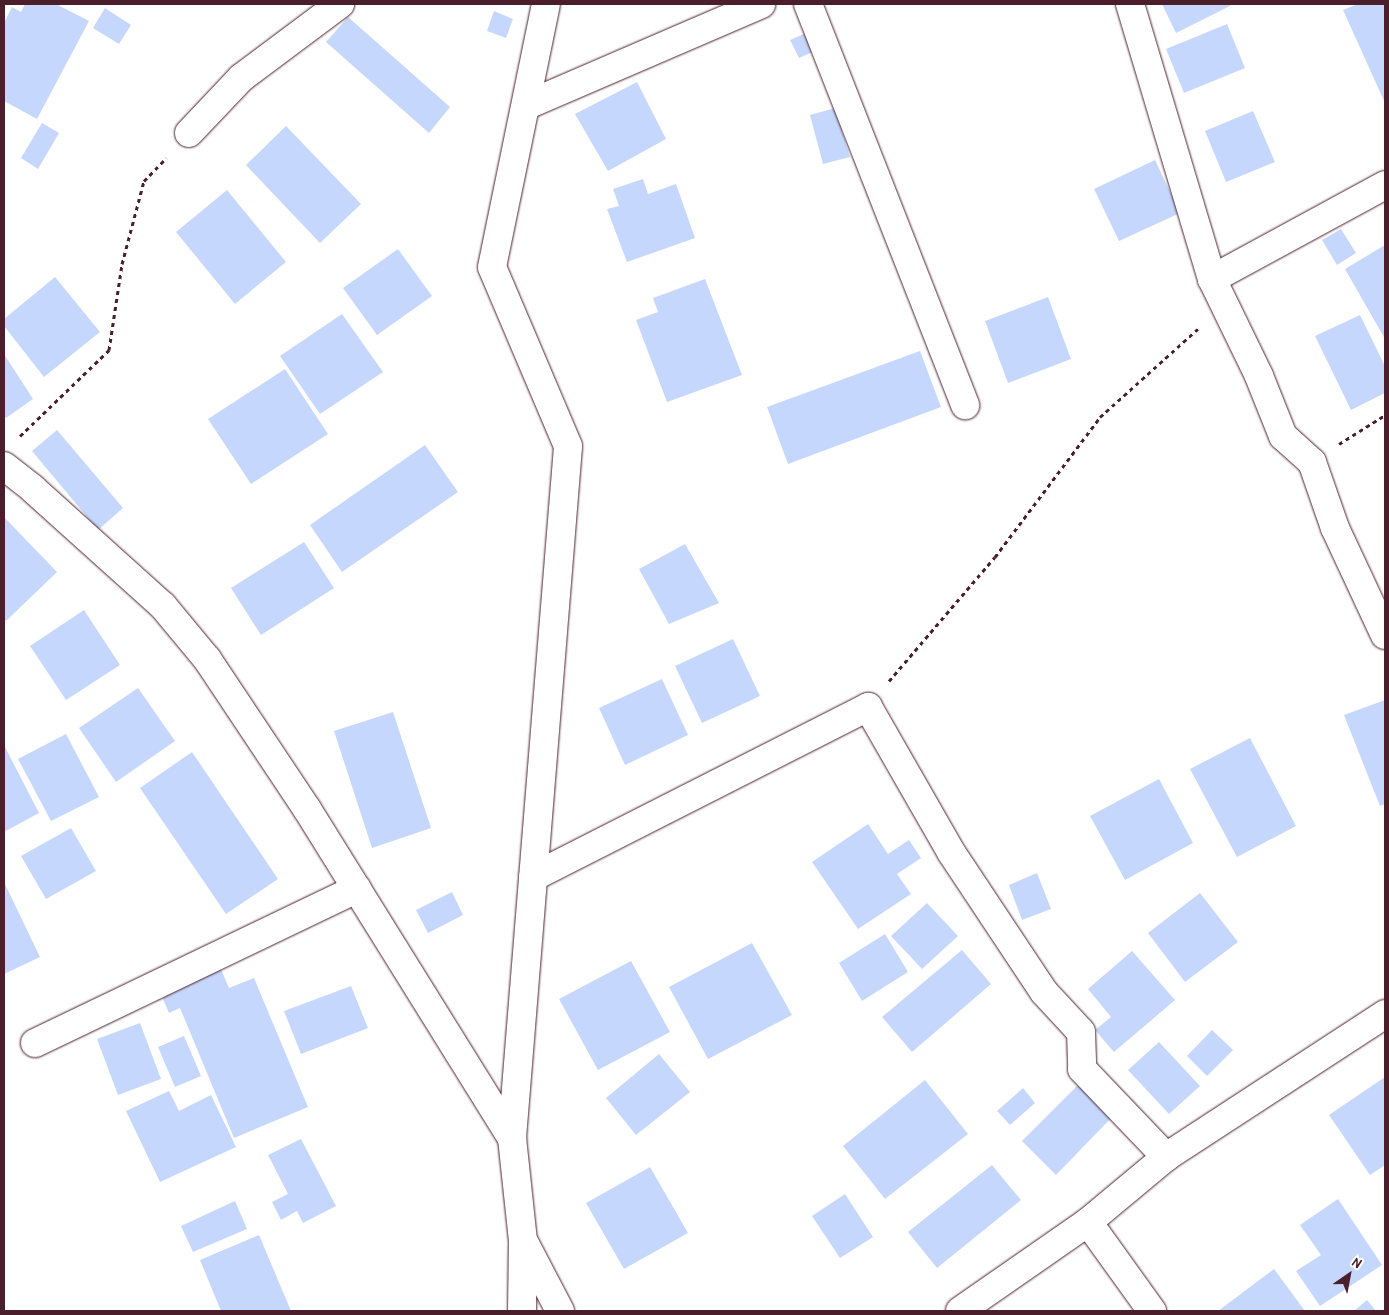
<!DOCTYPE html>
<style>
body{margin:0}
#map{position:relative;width:1389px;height:1315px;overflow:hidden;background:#fff;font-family:"Patrick Hand",sans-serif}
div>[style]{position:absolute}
.building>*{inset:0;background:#c6d7fd}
.path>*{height:3px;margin-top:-1.5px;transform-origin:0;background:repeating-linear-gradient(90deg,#4a1f2b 0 4px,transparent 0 8px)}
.roads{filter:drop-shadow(0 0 1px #4a1f2b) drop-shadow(0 0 1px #4a1f2b)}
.street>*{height:28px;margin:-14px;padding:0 14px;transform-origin:14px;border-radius:14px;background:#fff}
span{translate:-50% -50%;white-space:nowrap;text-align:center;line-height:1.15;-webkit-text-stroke:4px #fff;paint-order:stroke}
.frame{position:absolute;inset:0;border:5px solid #4a1f2b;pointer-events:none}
.north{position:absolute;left:1324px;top:1250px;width:50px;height:50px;-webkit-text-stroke:4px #fff;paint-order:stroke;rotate:33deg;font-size:14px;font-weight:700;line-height:20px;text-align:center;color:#4a1f2b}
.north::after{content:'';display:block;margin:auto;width:18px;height:22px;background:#4a1f2b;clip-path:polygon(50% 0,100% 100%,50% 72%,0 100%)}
</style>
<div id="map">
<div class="building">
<i style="clip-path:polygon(25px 4px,56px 4px,89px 21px,37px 119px,4px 101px,4px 23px,12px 7px,21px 12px)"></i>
<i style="clip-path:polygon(1162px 4px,1229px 4px,1230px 6px,1176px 33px)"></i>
<i style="clip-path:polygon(1358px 4px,1385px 4px,1385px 103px,1343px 10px)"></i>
<i style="clip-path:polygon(105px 8px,131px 25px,119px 44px,93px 28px)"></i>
<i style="clip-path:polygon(494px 11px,513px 19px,506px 38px,487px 31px)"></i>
<i style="clip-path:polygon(348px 17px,450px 107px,429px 133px,326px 42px)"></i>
<i style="clip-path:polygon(1227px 24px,1245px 68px,1184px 93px,1166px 49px)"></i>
<i style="clip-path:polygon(806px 33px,815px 51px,799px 58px,790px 40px)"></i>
<i style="clip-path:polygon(637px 82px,666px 139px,608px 171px,575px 114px)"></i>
<i style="clip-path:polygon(835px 108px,850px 157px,823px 164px,810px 115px)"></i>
<i style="clip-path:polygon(1253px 111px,1275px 162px,1226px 182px,1205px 131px)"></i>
<i style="clip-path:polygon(42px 123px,59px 133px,38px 169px,21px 158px)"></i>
<i style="clip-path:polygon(286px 126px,361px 204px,320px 243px,246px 165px)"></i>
<i style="clip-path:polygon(1155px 160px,1180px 213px,1119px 241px,1094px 189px)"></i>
<i style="clip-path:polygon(643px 179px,648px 194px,676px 184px,695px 238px,627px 262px,607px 209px,619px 206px,613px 189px)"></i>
<i style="clip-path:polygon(227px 190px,286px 262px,235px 304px,176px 232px)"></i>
<i style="clip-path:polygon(1341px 229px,1356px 253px,1337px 265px,1322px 240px)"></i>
<i style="clip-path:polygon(1385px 245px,1385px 339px,1345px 269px)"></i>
<i style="clip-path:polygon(398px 249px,432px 296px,377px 335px,343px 288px)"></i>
<i style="clip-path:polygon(55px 277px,100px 332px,44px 377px,4px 326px,4px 319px)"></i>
<i style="clip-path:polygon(705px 279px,742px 375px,667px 402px,636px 320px,658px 312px,653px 298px)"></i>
<i style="clip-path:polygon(1048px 297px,1071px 359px,1008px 383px,985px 321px)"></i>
<i style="clip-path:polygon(342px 314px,383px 372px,320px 414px,280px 356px)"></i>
<i style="clip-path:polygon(1360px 315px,1385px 366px,1385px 393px,1351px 410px,1315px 336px)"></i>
<i style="clip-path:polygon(920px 351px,941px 407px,788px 464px,767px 407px)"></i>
<i style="clip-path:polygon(4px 354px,33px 399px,6px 418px,4px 415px)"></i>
<i style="clip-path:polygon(285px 369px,328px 434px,251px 484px,208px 419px)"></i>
<i style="clip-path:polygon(57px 430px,123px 508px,98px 530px,32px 451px)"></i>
<i style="clip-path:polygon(425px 445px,458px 492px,342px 572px,310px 525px)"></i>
<i style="clip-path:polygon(4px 517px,57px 572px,6px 621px,4px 618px)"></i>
<i style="clip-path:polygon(304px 542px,334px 588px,261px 635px,231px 588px)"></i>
<i style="clip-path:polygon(685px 544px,719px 603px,669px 624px,639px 569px)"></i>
<i style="clip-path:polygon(84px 610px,120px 665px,66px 700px,30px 646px)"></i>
<i style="clip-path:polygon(733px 639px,760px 696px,702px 723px,675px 666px)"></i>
<i style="clip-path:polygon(662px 679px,688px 735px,625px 765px,599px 708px)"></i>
<i style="clip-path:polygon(138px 688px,175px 741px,116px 782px,79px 728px)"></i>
<i style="clip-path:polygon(1385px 700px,1385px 804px,1380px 806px,1344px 715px)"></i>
<i style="clip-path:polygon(393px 712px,431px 828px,372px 848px,334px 731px)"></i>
<i style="clip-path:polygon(66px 734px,99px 797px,51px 821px,18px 759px)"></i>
<i style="clip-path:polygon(1250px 738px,1296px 826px,1237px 857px,1190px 769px)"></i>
<i style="clip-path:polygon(4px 745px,39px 813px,4px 832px)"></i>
<i style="clip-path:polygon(192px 752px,278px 879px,226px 914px,140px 788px)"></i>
<i style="clip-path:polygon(1159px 779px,1193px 843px,1125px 880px,1090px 816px)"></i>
<i style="clip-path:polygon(868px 824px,888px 854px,909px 840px,921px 858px,897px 874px,911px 894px,858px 929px,812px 862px)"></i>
<i style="clip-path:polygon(71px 828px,96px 871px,46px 899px,21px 856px)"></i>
<i style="clip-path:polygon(1037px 873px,1051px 909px,1022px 920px,1009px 885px)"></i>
<i style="clip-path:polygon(4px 882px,40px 957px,4px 974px)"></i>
<i style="clip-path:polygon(452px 892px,463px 915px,428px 933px,416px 910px)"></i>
<i style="clip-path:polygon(1200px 893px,1238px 942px,1185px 982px,1148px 933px)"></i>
<i style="clip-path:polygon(927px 903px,958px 936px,922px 969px,891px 936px)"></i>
<i style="clip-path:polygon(885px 934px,908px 972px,862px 1001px,839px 963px)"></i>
<i style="clip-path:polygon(752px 943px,792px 1015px,708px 1059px,669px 987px)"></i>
<i style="clip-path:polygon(962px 950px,991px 984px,912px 1052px,882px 1017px)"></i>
<i style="clip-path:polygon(1132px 951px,1175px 1000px,1114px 1052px,1095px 1030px,1111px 1017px,1088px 989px)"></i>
<i style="clip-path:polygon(631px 961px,670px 1032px,598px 1070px,559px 999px)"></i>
<i style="clip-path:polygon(220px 967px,229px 988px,254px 978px,308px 1107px,234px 1138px,180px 1008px,169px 1013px,160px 992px)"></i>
<i style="clip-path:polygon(351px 986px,368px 1028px,301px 1054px,284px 1011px)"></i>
<i style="clip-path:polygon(140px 1023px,161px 1079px,118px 1095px,97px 1039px)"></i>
<i style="clip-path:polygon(1212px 1030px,1233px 1050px,1207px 1076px,1187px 1056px)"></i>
<i style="clip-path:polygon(184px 1036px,201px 1076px,175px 1087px,158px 1047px)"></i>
<i style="clip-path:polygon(1159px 1042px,1200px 1086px,1169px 1114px,1128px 1070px)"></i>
<i style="clip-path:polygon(659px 1054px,690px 1092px,636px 1135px,606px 1098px)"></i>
<i style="clip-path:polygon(1385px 1077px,1385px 1165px,1370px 1175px,1329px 1115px)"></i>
<i style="clip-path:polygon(925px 1080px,968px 1134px,885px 1199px,843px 1146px)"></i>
<i style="clip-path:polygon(1082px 1081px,1115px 1114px,1056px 1175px,1022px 1141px)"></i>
<i style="clip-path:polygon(1023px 1088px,1035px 1103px,1010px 1125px,997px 1111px)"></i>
<i style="clip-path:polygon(169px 1091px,179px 1111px,211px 1095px,236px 1147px,160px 1182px,126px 1111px)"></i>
<i style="clip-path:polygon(301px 1139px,336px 1206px,303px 1223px,297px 1211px,281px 1220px,272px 1202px,288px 1194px,268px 1155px)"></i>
<i style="clip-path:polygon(992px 1165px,1021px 1200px,937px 1268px,908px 1232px)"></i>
<i style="clip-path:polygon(650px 1167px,688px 1233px,624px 1269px,586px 1203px)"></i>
<i style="clip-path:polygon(845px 1194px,873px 1237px,840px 1258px,812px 1216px)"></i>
<i style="clip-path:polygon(1338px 1199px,1382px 1265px,1320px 1306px,1296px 1271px,1321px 1255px,1300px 1225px)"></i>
<i style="clip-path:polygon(235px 1201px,247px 1229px,193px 1252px,181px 1226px)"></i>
<i style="clip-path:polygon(259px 1235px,291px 1311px,221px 1311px,200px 1260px)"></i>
<i style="clip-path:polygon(1274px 1269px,1305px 1311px,1218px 1311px)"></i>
<i style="clip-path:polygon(1367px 1300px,1376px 1311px,1354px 1311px)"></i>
</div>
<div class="path">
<i style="left:20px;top:436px;width:124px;rotate:-44deg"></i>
<i style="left:109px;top:350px;width:87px;rotate:-81.4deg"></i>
<i style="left:122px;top:264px;width:86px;rotate:-75.2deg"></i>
<i style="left:144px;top:181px;width:32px;rotate:-46deg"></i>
<i style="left:1339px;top:444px;width:54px;rotate:-32.2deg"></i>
<i style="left:889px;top:681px;width:163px;rotate:-49.5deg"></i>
<i style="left:995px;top:557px;width:175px;rotate:-53.1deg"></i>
<i style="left:1100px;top:417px;width:133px;rotate:-42deg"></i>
</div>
<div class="roads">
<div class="street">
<i style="left:808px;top:4px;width:431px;rotate:68.6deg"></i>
<i style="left:1130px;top:4px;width:287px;rotate:73.4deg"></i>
<i style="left:1212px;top:279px;width:108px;rotate:64.1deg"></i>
<i style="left:1259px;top:376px;width:65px;rotate:68.2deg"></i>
<i style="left:1283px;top:436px;width:39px;rotate:42deg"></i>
<i style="left:1312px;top:462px;width:70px;rotate:70.8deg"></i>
<i style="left:1335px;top:528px;width:118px;rotate:65deg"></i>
<i style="left:527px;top:105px;width:255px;rotate:-23.3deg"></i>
<i style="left:189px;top:133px;width:76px;rotate:-46.6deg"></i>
<i style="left:241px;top:78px;width:124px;rotate:-36.8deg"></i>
<i style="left:1212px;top:279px;width:197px;rotate:-28.5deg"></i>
<i style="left:4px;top:466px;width:37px;rotate:38deg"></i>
<i style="left:33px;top:489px;width:175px;rotate:42deg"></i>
<i style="left:163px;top:606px;width:69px;rotate:50.3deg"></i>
<i style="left:207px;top:659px;width:180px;rotate:56.3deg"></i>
<i style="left:307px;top:809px;width:388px;rotate:58.1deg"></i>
<i style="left:533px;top:877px;width:376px;rotate:-26.9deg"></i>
<i style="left:868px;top:707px;width:167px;rotate:60.2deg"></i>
<i style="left:951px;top:852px;width:168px;rotate:56.4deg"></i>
<i style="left:1044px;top:992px;width:54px;rotate:47.2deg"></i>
<i style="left:1081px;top:1032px;width:37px;rotate:88deg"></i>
<i style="left:1082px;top:1069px;width:122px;rotate:46.3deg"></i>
<i style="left:35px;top:1043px;width:357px;rotate:-25.6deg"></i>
<i style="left:1088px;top:1222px;width:110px;rotate:54.3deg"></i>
<i style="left:524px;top:1242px;width:78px;rotate:62.4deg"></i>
<i style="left:522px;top:1311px;width:70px;rotate:-89.2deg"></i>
<i style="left:523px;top:1241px;width:104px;rotate:-96.1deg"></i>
<i style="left:512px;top:1138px;width:694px;rotate:-85.37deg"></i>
<i style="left:568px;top:446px;width:194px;rotate:-113deg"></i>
<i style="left:492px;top:267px;width:268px;rotate:-78.4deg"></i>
<i style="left:960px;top:1311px;width:156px;rotate:-34.8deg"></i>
<i style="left:1088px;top:1222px;width:102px;rotate:-39.8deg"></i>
<i style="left:1166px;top:1157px;width:262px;rotate:-33.1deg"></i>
</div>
</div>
<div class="frame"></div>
<div class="north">N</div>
</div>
